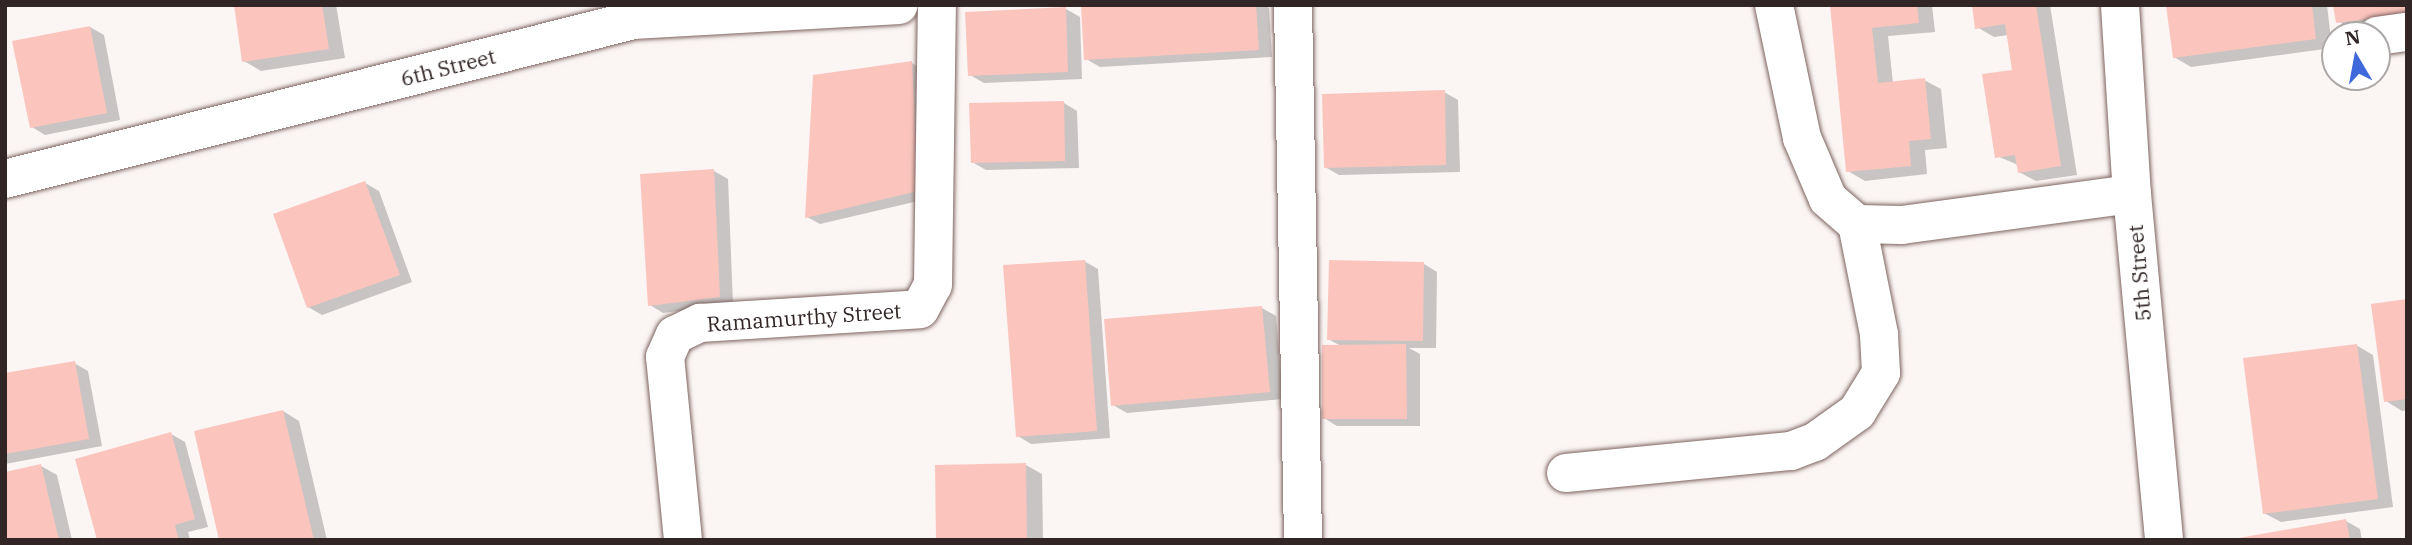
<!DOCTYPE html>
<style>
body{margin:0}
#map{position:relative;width:2412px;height:545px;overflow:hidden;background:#fbf5f4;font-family:"IBM Plex Serif",serif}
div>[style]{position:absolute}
.shadow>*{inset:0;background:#0003}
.building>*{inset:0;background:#fbc5be}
.roads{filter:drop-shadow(0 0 2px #7d6460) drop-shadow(0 0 2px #7d6460)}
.minor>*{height:38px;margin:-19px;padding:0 19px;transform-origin:19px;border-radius:19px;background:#fff}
span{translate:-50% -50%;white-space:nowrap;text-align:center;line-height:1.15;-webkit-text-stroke:6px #fff;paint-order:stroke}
.street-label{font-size:21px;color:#312625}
.frame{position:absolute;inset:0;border:7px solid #312625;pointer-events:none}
.north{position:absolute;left:2321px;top:21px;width:70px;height:70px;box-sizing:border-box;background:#fff;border:2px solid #ada8a8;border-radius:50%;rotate:350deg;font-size:19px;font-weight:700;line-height:28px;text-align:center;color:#312625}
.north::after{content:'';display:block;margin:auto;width:24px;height:32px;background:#3f69db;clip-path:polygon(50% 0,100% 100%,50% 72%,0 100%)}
</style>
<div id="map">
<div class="shadow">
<i style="clip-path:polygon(235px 5px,336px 5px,345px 58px,261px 71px,244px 61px)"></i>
<i style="clip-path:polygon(1096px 5px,1265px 5px,1269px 8px,1272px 57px,1100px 67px,1086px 59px,1100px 7px)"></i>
<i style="clip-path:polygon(1831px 5px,1932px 5px,1935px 32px,1888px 36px,1893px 83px,1924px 80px,1941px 89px,1947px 148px,1925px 150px,1927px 174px,1865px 181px,1848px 171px)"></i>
<i style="clip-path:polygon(1974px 5px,2050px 5px,2077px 175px,2036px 181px,2019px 172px,2018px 165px,1997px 156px,2014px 72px,2008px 35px,1994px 37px,1977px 27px)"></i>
<i style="clip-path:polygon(2168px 5px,2327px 5px,2332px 48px,2191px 67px,2174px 57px)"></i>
<i style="clip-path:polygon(2335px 5px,2407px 25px,2354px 31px,2338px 21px)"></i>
<i style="clip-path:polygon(1066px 9px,1080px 17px,1082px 79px,984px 83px,970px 75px)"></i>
<i style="clip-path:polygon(90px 27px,104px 35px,120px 120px,45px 135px,32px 127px)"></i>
<i style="clip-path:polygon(912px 63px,925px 71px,931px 198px,820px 224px,807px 217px)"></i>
<i style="clip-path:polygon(1444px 92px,1458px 100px,1460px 172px,1339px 175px,1325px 167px)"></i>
<i style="clip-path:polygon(1064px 103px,1077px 111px,1079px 168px,986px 170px,972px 162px)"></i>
<i style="clip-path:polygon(714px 171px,728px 179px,733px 304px,663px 313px,650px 305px)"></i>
<i style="clip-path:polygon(365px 183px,379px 191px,412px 282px,322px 315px,308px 307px)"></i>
<i style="clip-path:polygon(1084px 261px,1098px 269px,1110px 438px,1031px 444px,1018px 436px)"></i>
<i style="clip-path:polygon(1424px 264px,1437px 272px,1436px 348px,1409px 348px,1420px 354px,1420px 426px,1337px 426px,1324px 418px,1341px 346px,1328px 339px)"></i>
<i style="clip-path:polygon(2407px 301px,2407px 410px,2402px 411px,2386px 401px)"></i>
<i style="clip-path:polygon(1262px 308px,1276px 316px,1283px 399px,1127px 413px,1113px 405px)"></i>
<i style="clip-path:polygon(2356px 345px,2373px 355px,2393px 507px,2281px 522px,2264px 513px)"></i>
<i style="clip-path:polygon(74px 363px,88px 371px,102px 446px,5px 464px,5px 375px)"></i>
<i style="clip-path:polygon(283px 411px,299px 421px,327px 540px,221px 540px)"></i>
<i style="clip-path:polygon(171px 434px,185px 442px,208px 527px,188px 532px,190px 540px,99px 540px)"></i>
<i style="clip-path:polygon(1026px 465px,1042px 474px,1043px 540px,938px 540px)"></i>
<i style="clip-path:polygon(41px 466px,57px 475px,72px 540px,5px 540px)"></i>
<i style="clip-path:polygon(2346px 521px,2360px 529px,2362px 540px,2241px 540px)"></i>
</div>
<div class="building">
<i style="clip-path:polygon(234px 5px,322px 5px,329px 49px,242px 62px)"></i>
<i style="clip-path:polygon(1106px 5px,1256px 5px,1259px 50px,1084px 60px,1081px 6px)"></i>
<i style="clip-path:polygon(1830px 5px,1917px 5px,1919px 23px,1872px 28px,1878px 83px,1925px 78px,1931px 139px,1909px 141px,1911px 166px,1846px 172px)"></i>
<i style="clip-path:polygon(1972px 5px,2036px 5px,2061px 166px,2018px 173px,2015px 155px,1995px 158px,1982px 74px,2012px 70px,2005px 24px,1975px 29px)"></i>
<i style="clip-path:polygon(2166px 5px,2312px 5px,2316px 39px,2173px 58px)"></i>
<i style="clip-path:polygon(2333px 5px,2407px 5px,2407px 14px,2336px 23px)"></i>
<i style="clip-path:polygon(1066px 7px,1068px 72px,968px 76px,965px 12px)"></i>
<i style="clip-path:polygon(90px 26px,107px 113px,30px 128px,12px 41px)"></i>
<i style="clip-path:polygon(912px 61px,918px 191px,805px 218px,813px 75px)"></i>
<i style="clip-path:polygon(1445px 90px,1446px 165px,1324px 168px,1322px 94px)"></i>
<i style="clip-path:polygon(1064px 101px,1065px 161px,971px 163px,969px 103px)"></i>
<i style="clip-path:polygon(714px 169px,720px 297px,648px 306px,640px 174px)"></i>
<i style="clip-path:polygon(365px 181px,400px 275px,307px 308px,273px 214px)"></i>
<i style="clip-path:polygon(1085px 260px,1097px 431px,1016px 437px,1003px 265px)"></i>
<i style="clip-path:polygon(1329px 260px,1424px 262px,1423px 341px,1327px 340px)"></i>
<i style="clip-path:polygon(2407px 299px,2407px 399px,2384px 402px,2371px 304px)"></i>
<i style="clip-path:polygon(1262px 306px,1270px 392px,1111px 406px,1104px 319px)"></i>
<i style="clip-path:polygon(1406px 344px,1407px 419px,1322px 419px,1322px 345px)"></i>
<i style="clip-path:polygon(2357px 344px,2378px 499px,2263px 514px,2243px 358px)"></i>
<i style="clip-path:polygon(75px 361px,89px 439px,5px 454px,5px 373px)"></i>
<i style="clip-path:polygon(283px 410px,314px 540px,219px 540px,194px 431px)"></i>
<i style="clip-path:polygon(171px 432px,195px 519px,175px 525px,178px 538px,170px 540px,97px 540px,75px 459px)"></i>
<i style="clip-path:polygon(1026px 463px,1027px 540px,936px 540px,935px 465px)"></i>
<i style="clip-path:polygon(41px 464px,59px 540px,5px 540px,5px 472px)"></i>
<i style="clip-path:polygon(2346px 519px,2350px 540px,2239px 540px,2239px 538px)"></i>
</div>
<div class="roads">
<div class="minor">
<i style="left:1293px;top:5px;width:535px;rotate:88.93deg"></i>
<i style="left:1774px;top:5px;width:136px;rotate:78.1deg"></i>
<i style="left:1802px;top:138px;width:66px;rotate:66.9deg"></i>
<i style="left:1828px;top:199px;width:38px;rotate:41deg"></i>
<i style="left:1857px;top:224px;width:45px;rotate:1.3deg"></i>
<i style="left:1902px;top:225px;width:232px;rotate:-7.7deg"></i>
<i style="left:2120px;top:5px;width:189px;rotate:86.4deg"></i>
<i style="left:2132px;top:194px;width:347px;rotate:84.7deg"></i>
<i style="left:2377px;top:36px;width:30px;rotate:-8deg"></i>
<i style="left:5px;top:179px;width:649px;rotate:-14.19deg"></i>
<i style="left:634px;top:20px;width:265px;rotate:-3.2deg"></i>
<i style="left:1566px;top:473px;width:226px;rotate:-5.6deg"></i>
<i style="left:1791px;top:451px;width:26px;rotate:-21deg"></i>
<i style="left:1815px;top:442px;width:52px;rotate:-35.5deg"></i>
<i style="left:1857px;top:412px;width:46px;rotate:-58.4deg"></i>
<i style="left:1881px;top:373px;width:39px;rotate:-93deg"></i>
<i style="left:1879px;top:334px;width:112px;rotate:-101.3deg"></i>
<i style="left:683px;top:540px;width:184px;rotate:-95.6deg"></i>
<i style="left:665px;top:357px;width:24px;rotate:-66deg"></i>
<i style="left:675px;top:335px;width:28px;rotate:-26deg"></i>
<i style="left:700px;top:323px;width:220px;rotate:-3.6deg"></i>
<i style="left:920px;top:309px;width:27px;rotate:-62deg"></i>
<i style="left:933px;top:285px;width:280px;rotate:-89.2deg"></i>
</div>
</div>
<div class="street-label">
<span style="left:448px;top:67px;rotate:-14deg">6th Street</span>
<span style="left:2139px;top:273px;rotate:-95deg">5th Street</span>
<span style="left:804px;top:317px;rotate:-4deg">Ramamurthy Street</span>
</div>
<div class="frame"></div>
<div class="north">N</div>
</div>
